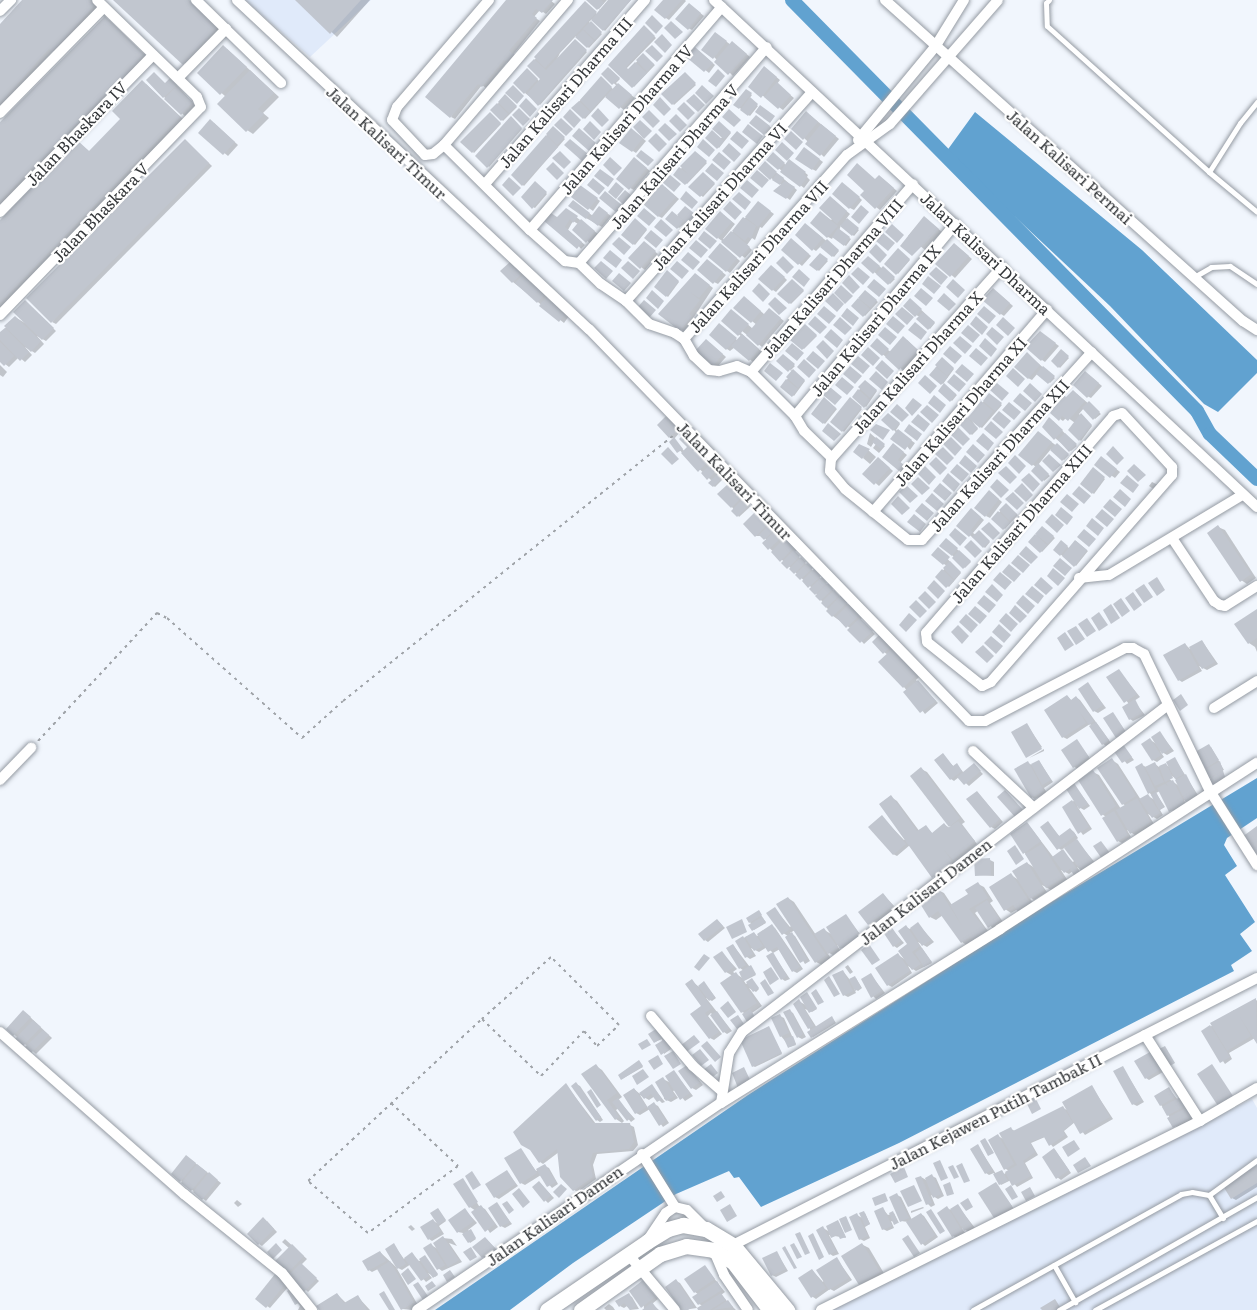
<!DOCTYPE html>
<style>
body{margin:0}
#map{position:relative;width:1257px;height:1310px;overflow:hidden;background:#f1f6fd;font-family:Literata,serif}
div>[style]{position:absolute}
.built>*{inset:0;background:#e0eafa}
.water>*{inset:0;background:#61a2d0}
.shadow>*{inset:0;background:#0003}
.canal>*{height:14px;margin:-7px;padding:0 7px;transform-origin:7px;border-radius:7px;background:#61a2d0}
.building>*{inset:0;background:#c1c6cf}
.path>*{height:2px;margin-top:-1px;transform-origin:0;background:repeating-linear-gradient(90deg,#9fa3a8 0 3px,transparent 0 7.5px)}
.roads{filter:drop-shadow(0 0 2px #959ba3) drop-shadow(0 0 2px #959ba3)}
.lane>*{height:5px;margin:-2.5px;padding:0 2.5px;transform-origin:2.5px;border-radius:2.5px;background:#fff}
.street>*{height:10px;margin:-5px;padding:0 5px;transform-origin:5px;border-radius:5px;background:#fff}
.secondary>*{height:15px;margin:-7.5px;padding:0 7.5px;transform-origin:7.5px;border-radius:7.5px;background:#fff}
span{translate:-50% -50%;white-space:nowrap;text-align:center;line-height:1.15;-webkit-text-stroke:4.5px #fff;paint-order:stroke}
.street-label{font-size:16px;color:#34373a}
</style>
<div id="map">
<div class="built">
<i style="clip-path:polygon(245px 0,371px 0,310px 57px)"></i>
<i style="clip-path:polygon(1252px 1099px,1257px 1108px,1257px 1310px,831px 1310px)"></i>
</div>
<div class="water">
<i style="clip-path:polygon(975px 112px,1142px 250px,1257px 360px,1257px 373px,1218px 412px,1204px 404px,1110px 306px,946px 152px)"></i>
<i style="clip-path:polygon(1257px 778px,1257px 818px,1227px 838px,1224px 845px,1237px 866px,1225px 875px,1255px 922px,1240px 934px,1252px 951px,1231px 965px,1234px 971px,899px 1143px,761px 1207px,739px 1177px,734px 1178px,729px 1171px,676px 1194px,573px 1263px,510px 1310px,435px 1310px,748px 1095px,1050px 903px)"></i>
</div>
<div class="shadow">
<i style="clip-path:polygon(23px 0,92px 0,99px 7px,57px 53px,53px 51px,0 109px,0 25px)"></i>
<i style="clip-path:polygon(116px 0,189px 0,221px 30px,188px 66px)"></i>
<i style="clip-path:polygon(297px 0,370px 0,337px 37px)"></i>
<i style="clip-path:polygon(508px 0,550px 0,555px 4px,546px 14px,540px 10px,534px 17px,540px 21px,508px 61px,486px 88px,482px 85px,455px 119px,451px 117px)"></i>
<i style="clip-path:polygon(588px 0,607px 0,599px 9px,602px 11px,611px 0,631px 0,605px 31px,592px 19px,589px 22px,602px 34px,589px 48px,576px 36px,560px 53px,555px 63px,577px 42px,587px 52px,540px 105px,525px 93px,528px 70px,540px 82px,542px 79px,529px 66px,586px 3px,598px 15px,601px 11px)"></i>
<i style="clip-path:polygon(665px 0,685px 0,686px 1px,669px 20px,666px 18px)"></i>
<i style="clip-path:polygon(693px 7px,704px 16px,692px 30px,688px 28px)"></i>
<i style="clip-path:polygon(109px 20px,148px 58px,0 206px,0 123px)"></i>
<i style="clip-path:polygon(646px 28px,656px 38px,626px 69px,628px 71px,643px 55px,655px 65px,634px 87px,610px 65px)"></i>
<i style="clip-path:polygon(719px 36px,731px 45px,736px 45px,750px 57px,733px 76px,714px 57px)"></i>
<i style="clip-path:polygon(227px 49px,279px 97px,263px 113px,269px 118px,253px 134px,247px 130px,226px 97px,199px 73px)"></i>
<i style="clip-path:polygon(699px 51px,715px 65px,709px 73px,688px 56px)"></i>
<i style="clip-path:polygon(610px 69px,620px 79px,616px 83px,635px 98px,624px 110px,606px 96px,585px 119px,573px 108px,601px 78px,614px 90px,617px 86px,603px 74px)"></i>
<i style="clip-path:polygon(768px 70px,780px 80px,777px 84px,794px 98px,783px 110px,750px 87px)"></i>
<i style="clip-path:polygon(686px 75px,696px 85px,674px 105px,673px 104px)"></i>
<i style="clip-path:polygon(174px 82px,195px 105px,185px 116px,164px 97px,166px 85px)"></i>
<i style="clip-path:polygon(146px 84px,183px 119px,0 309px,0 222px,78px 142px,90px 152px,122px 119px)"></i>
<i style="clip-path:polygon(747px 91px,752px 95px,749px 99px,758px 106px,750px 116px,736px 105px)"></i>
<i style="clip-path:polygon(505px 96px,517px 107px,503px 121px,492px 110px)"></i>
<i style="clip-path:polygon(491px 114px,501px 124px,474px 153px,473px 152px)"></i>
<i style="clip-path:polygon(810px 115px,839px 139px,824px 157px,804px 138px)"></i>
<i style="clip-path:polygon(512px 119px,522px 129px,489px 167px,488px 166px)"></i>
<i style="clip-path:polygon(760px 119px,773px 129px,769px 135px,765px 133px)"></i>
<i style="clip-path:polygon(214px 123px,238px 145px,228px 156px,200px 133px)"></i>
<i style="clip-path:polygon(719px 123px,731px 133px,719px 148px,707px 138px,722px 138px,714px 129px)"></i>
<i style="clip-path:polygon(553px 128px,565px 139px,524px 186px,513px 175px)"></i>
<i style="clip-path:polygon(635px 132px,646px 141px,636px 153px,633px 151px)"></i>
<i style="clip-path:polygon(188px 143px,212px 166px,56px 324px,52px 322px)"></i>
<i style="clip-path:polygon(808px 151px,823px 162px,816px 171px,812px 169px)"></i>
<i style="clip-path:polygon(696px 153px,707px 163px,687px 184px,675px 175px)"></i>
<i style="clip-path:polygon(773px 154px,787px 166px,793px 163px,808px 175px,807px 177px,810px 180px,804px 188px,768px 160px)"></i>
<i style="clip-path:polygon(638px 161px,650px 171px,634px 190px,630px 188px)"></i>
<i style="clip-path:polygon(766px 164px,797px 190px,790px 200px,776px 190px,783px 186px,771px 178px)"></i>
<i style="clip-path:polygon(703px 174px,715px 184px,703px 197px,690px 187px)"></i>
<i style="clip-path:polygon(883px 179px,897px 191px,880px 210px,876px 207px,876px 180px)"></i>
<i style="clip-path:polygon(537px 184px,547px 194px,535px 208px,533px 207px)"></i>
<i style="clip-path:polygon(846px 186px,862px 200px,854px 210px,850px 208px)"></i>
<i style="clip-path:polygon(665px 187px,679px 199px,662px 218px,658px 216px)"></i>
<i style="clip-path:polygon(584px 189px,600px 201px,593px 211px,573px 197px)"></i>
<i style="clip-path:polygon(834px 200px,850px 214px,846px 219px,859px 230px,854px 236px,841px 225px,839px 231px,851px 239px,846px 246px,833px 237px,832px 239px,828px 237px,824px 215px,831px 220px,833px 218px)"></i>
<i style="clip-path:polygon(759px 203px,774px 214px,762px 228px,760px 227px,755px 240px,752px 238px,747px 245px,752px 250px,745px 258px,718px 238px,724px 215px,735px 224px,723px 239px,725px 240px)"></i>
<i style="clip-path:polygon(577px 204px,593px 216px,603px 210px,611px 216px,602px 227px,586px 218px)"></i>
<i style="clip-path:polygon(685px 208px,695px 216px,679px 228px,667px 218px,677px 217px)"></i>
<i style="clip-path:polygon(566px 209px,598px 234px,591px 244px,574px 230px,578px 224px,573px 221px,568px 230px,585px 245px,581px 249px,558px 219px)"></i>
<i style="clip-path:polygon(924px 217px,942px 232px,925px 250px,908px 236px)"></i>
<i style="clip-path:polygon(635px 220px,647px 230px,635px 245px,623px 235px)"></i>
<i style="clip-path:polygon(809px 227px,839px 251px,834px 257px,821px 246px,816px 251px,813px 249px)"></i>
<i style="clip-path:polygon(795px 242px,811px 256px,802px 266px,783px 250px)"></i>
<i style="clip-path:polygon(647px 245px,658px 254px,645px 270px,641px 267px)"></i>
<i style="clip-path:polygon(724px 247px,740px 261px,730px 273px,727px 271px)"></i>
<i style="clip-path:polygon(958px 247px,972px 259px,955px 278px,937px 263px)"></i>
<i style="clip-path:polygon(898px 250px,910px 260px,898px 274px,886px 264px)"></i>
<i style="clip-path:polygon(820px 254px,828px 261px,819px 271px,811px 264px)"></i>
<i style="clip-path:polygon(868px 257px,895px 279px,890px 284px,874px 272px)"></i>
<i style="clip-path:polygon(511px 263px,548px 296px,546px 299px,569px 316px,564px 323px,513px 282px)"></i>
<i style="clip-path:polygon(711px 263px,726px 275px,718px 284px,714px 282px)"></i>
<i style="clip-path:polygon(775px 269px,787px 280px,776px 292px,773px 290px)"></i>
<i style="clip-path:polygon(667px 272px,679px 282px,668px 297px,656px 287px)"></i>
<i style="clip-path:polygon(699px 277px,713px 288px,684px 332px,660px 313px)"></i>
<i style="clip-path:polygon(792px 281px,804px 291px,791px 304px,779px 294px)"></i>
<i style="clip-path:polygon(866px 292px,878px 302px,865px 316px,853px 306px)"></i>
<i style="clip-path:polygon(997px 292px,1013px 306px,1004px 316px,1001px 314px)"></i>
<i style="clip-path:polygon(748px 300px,765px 315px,773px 312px,784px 321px,762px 347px,742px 331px,741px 333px,762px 352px,753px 362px,735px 347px,730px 351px,727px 349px,711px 335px,723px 327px,738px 341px,742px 337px,723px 321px,735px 313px,753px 329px,757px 325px,735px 308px)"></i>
<i style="clip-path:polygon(911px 300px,935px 323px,930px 329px,918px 319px,920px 317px,916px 315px)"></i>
<i style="clip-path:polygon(28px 304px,56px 331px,46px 341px,37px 336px,44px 344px,35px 353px,25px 347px,32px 355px,25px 362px,19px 357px,9px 367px,0 360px,0 334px,15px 317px,25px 323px)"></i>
<i style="clip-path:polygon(805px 326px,817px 336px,804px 349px,792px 340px)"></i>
<i style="clip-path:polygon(1044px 335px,1059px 346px,1045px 362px,1042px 360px)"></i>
<i style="clip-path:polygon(907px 340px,921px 353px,904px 371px,872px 346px,882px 346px,891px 352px)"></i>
<i style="clip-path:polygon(710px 343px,726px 357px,717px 367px,713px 365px)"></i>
<i style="clip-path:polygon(1062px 351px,1069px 358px,1060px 368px,1053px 361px)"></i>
<i style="clip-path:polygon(783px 356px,795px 366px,791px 370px,805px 381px,794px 396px,782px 386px,792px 373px)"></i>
<i style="clip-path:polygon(1030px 356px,1055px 378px,1050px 383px,1038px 373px,1032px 380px,1028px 378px)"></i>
<i style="clip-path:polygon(942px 359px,954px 369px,943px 384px,957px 395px,952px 401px,940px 391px,944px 385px,931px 374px)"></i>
<i style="clip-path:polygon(0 365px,7px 372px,3px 377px,0 375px)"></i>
<i style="clip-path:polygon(1089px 375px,1102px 386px,1091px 398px,1087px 396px)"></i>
<i style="clip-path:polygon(865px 382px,877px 391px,866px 407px,854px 397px)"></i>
<i style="clip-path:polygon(1077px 394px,1101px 414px,1095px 419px,1084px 408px,1079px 414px,1092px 426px,1081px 441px,1070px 430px,1075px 423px,1067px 417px,1063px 421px,1060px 419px,1067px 398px)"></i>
<i style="clip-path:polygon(990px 395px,1002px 405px,982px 428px,972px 421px,978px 429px,972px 435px,961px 424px)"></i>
<i style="clip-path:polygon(825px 399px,837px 409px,825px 424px,813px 414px)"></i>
<i style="clip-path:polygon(850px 399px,862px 409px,844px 432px,832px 422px)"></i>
<i style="clip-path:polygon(888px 414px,900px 424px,896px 430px,915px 443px,910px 450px,894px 430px)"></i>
<i style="clip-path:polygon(667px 418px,681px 431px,674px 439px,685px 452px,690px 447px,684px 436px,712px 463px,709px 466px,724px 478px,715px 487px,710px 483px,712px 481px,671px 442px,674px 439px,670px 437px)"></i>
<i style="clip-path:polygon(1053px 421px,1077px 446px,1071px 451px,1055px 438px)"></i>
<i style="clip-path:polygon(870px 433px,885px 446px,879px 453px,873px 448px,876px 444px,874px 442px,871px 447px,867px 444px)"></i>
<i style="clip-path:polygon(1042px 435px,1069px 455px,1064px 460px,1051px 449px,1038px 465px,1050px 476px,1044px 481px,1036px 467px,1020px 455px)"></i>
<i style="clip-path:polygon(897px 447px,907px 455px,900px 463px,906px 468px,903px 472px,884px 457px)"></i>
<i style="clip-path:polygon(867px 449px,876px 457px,870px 464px,863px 458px)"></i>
<i style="clip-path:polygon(1105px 460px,1120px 472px,1115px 478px,1096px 465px)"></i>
<i style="clip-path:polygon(882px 461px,893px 471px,879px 486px,865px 474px)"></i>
<i style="clip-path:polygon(1093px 469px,1105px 479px,1094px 494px,1082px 484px)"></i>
<i style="clip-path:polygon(1152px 482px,1158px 485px,1155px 490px,1149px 486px)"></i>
<i style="clip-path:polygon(732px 488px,751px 506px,739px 517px,732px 507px)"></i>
<i style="clip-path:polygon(993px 494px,1002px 502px,990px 518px,986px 516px)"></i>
<i style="clip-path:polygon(1006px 505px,1018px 515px,1005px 529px,993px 519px)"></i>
<i style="clip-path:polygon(975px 512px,984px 520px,973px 533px,976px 535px,980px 532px,990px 542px,985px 548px,959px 526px)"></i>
<i style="clip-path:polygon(761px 514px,797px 550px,795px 552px,800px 558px,862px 618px,860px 620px,875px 634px,864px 644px,850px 628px,833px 616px,812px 588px,764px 543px,767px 540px,762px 536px,756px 536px)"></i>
<i style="clip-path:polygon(1218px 527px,1225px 530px,1256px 578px,1247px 584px,1241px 580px)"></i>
<i style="clip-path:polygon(1043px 528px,1055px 538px,1042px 552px,1030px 542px)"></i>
<i style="clip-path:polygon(947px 540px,971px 562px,965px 568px,952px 555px)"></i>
<i style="clip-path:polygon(1076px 541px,1088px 551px,1076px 566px,1060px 554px,1062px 542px,1070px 549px)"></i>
<i style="clip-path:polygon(938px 549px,961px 573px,949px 587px,937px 577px,947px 566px,944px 564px)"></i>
<i style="clip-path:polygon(1257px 611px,1257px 652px,1255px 647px,1249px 643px)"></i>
<i style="clip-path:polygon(881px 636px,919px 677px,916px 680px,938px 703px,925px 714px,904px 687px,888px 655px,884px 652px)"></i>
<i style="clip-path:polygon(1202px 641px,1218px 664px,1207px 670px,1199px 666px,1202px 671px,1182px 682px,1179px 680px,1185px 644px,1190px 649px)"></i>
<i style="clip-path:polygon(1119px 671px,1140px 697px,1134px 701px,1145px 715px,1133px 721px,1130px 719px,1129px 704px,1108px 678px)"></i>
<i style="clip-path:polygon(1088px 684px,1106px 708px,1098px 713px,1094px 711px)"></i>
<i style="clip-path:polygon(1067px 696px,1072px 701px,1076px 697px,1080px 700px,1111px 743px,1106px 746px,1103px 744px,1090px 724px,1067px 739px,1063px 737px,1046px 710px)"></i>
<i style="clip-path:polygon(1113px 714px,1128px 735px,1121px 739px,1117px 737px)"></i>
<i style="clip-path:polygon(1027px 725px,1042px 747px,1027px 756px)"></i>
<i style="clip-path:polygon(1160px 733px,1174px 751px,1167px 755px,1160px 751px,1164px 757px,1157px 762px,1153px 760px,1150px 740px,1157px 744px)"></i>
<i style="clip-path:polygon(1077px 741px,1091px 760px,1077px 769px,1074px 766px)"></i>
<i style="clip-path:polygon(1123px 746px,1134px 760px,1127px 764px,1116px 750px)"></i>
<i style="clip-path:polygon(1211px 747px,1224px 770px,1221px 771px,1226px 778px,1214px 785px,1205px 768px)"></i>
<i style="clip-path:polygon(1044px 749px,1044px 751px,1029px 758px)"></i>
<i style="clip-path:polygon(943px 755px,954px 767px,957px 765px,964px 773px,974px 765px,983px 774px,969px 786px,959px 777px,954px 781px,951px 779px)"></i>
<i style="clip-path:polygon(evenodd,1175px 759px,1201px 800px,1191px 804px,1184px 800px,1187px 806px,1174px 813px,1160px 791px,1156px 793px,1165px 807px,1160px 810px,1163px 815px,1157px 819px,1148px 814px,1154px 824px,1135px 835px,1127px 830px,1131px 837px,1122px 843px,1118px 841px,1106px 817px,1102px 814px,1093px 772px,1099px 775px,1121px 809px,1126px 806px,1123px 804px,1112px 760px,1118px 764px,1141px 800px,1148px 796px,1155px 800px,1149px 792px,1142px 765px,1146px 767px,1155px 764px,1159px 767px,1166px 765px,1170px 767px,1175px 759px,1167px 773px,1175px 778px,1179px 786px,1165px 776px,1167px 773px)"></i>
<i style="clip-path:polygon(1039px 761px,1053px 782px,1044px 788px,1047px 793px,1035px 799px,1032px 797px,1028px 763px,1032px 765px)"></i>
<i style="clip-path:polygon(921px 769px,927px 772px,965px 822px,962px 824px,977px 844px,936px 879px,910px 845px,897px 856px,893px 854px,882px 817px,904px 840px,906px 839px,891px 797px,897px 801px,920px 832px,926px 827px,933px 834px,945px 825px,953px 830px,912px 776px)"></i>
<i style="clip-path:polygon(1074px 785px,1090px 806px,1084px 810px,1077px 806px,1092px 829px,1083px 835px,1064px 808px,1075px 800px)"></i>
<i style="clip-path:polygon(977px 792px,1003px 822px,995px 829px,991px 827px)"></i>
<i style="clip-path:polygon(evenodd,1048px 823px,1060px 837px,1070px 829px,1074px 832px,1078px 838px,1076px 840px,1097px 865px,1086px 873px,1077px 867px,1083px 876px,1073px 871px,1069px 874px,1061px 870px,1068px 881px,1053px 891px,1042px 885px,1047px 892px,1034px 900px,1029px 897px,1036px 907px,1018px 909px,1011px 913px,1005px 909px,1011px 875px,1019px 880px,1027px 863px,1035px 868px,1024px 852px,1028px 824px,1054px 858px,1063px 851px,1058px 848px,1048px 823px,1066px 847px,1075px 860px,1073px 862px,1061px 850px,1066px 847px)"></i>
<i style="clip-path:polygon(990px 860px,994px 862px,994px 876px,976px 875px)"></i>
<i style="clip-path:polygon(978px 884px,984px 887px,993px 901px,990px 903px,1003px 922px,993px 929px,979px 910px,975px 913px,990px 934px,968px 946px,962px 942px,943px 915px,936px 920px,930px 917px,938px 890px,944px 893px,952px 905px,970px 895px)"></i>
<i style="clip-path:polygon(883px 894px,896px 908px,873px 926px,869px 924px)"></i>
<i style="clip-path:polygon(788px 898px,794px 902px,816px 935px,824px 930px,833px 935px,846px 916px,863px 938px,845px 950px,837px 945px,840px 950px,833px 955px,827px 952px,831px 959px,822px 965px,816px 962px,795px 930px,790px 933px,795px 936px,810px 961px,805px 964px,788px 936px,783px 933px,775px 909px,790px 927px,792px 925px)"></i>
<i style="clip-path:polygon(760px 913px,766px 923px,754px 930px,750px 922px)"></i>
<i style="clip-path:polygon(717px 920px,725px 928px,708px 942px,705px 940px)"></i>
<i style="clip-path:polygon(918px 924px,934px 942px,927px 947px,918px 942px,932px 963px,916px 971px,908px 966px,912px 973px,892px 987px,888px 985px,898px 955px,906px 960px,909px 945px,906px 927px,910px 929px)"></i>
<i style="clip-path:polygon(772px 926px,775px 928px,803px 969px,797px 973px,793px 971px,780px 949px,773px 953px,767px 947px,759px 952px,751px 948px,756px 956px,750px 959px,747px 957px,737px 941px,754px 933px,757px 936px)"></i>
<i style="clip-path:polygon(891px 928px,904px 943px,897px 948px,894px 946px)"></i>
<i style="clip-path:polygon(733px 945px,756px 975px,744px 981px,746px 984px,752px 980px,759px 989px,756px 992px,749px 988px,762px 1006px,752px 1013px,756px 1018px,742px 1012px,733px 976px,726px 972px,722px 953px,737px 969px,733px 972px,744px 979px,744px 971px,740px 968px)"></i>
<i style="clip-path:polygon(773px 954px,790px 979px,785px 981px,782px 979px)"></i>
<i style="clip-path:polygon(848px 965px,853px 972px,850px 974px,845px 967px)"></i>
<i style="clip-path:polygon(843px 971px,850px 980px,856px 978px,862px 988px,858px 991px,854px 988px,856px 993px,848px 997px,844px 995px)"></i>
<i style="clip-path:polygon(871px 975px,885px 993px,876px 999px,873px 996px)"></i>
<i style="clip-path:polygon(692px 981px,699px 987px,705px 984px,716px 998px,712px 1001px,706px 998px,732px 1031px,727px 1034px,724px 1032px,711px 1013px,708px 1016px,722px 1034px,714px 1040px,710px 1038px,703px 1006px)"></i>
<i style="clip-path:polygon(808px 995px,817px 1009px,812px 1012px,805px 1009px,817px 1028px,833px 1019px,836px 1023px,813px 1037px,799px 1001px,807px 1006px)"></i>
<i style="clip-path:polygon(1257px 1000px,1257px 1041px,1255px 1038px,1229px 1053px,1232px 1059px,1225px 1064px,1203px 1032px,1234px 1010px,1237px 1012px)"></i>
<i style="clip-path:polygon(790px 1011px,793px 1013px,806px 1037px,802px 1039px,798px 1037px)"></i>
<i style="clip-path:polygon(27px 1014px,52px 1038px,36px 1054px,8px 1029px)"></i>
<i style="clip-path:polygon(780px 1016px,784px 1018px,796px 1045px,790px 1047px,781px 1036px)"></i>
<i style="clip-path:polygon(769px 1028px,782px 1054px,755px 1067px,753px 1066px)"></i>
<i style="clip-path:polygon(658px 1032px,671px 1049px,664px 1054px,662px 1039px,655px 1042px)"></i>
<i style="clip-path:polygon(1150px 1054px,1163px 1072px,1149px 1080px,1146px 1078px)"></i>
<i style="clip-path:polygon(640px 1063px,643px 1067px,622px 1079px,620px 1075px)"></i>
<i style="clip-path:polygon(596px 1066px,602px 1070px,622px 1097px,618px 1100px,635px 1119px,631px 1122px,619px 1108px,616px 1110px,624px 1121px,622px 1123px,616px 1119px,584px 1074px)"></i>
<i style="clip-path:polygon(1123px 1068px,1144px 1102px,1137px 1106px,1133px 1104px)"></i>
<i style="clip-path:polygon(690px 1069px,703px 1085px,696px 1090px,692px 1088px)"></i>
<i style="clip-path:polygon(674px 1072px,693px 1096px,685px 1101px,676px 1090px,673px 1091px,678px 1098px,671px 1102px,664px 1099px,663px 1079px,671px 1083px)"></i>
<i style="clip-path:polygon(576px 1084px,580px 1086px,603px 1120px,600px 1122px,597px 1120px)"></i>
<i style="clip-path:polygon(566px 1085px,596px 1124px,630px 1125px,634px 1127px,638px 1145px,633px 1151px,597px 1154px,593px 1165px,596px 1179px,578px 1192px,574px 1190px,559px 1152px,543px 1164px,540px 1162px)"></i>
<i style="clip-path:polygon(652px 1086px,665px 1102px,662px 1103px,655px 1096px,649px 1100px,640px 1095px,648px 1108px,654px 1104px,658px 1106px,669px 1123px,663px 1127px,650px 1109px,640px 1115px,636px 1113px,625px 1095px,634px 1089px,640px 1094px)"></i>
<i style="clip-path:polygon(1092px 1087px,1113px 1119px,1085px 1135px,1075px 1122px,1064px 1131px,1068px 1137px,1053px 1147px,1045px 1137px,1031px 1143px,1038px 1155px,1025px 1163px,1033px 1178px,1017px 1187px,1011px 1180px,1001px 1185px,994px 1173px,989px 1175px,986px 1173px,978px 1146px,996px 1174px,1002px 1171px,1004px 1174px,1009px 1171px,1006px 1169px,998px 1136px,1005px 1140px,1011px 1129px,1015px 1131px,1063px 1108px,1069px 1111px)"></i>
<i style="clip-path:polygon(1169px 1089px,1178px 1100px,1182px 1098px,1195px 1119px,1178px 1129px,1161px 1105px)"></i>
<i style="clip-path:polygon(521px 1150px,536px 1171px,545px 1166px,549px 1168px,558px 1184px,552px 1188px,541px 1175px,525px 1185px,521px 1183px)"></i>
<i style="clip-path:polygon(1055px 1150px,1071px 1173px,1061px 1180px,1057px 1177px)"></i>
<i style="clip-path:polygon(190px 1159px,221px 1183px,206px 1201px,181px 1181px)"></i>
<i style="clip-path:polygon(1257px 1167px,1257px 1187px,1236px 1200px,1232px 1198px)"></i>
<i style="clip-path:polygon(507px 1172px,518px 1186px,499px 1199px,495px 1197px)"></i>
<i style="clip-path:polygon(932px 1176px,936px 1178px,944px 1196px,938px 1199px,931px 1195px,935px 1205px,931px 1207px,928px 1204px,921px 1177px,928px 1181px)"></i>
<i style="clip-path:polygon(463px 1180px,479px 1206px,485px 1209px,498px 1227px,490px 1233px,476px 1211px,470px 1207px)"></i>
<i style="clip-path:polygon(540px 1183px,554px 1198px,548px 1203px,545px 1200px)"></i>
<i style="clip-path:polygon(996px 1184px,1014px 1209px,998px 1219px,995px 1217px)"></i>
<i style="clip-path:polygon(897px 1195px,901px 1197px,912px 1220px,921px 1214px,924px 1216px,938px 1237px,925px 1246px,922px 1243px,908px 1222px,901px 1221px,891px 1198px)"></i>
<i style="clip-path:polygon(237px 1200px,242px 1204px,238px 1207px,234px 1203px)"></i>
<i style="clip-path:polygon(497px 1204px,512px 1224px,505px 1228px,501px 1226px)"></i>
<i style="clip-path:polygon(958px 1206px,975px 1228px,969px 1232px,962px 1228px,965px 1233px,957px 1238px,953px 1236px,947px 1208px,951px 1210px)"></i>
<i style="clip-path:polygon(923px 1207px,924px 1208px,911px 1213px,911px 1211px)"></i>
<i style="clip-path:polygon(438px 1209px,446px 1221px,439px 1226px,444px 1234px,432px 1241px,429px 1239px,433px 1221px,439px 1224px)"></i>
<i style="clip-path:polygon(883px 1209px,888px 1215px,894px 1213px,899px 1223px,891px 1221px,894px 1228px,887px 1231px,883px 1229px)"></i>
<i style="clip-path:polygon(465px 1210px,477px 1223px,468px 1230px,476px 1239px,470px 1243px,463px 1233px,458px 1232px)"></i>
<i style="clip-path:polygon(865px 1213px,870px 1224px,865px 1227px,870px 1238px,864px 1241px,860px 1239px,857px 1215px,862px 1218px)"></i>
<i style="clip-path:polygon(267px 1221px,277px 1232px,262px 1246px,259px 1244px)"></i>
<i style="clip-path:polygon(839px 1223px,846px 1238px,829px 1235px,839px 1254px,833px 1256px,830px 1254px,823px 1228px,830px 1232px)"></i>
<i style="clip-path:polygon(411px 1225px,415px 1229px,412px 1231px,408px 1227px)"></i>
<i style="clip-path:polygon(443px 1238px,452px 1239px,457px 1246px,449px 1243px,462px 1262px,442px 1271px,438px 1268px,431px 1245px,438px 1249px)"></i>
<i style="clip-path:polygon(485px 1238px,497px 1250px,486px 1259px,483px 1257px)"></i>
<i style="clip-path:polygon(285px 1239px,307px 1259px,301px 1265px,319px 1281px,308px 1292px,288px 1273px,290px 1249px,282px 1242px)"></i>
<i style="clip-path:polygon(394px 1245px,404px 1259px,412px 1254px,419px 1261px,426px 1258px,438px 1275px,435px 1277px,428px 1273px,432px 1278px,426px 1282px,411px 1264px,402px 1270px,398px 1268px)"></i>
<i style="clip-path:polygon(863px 1245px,869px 1248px,885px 1275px,866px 1287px,860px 1284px)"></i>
<i style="clip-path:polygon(380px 1252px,396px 1267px,419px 1307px,413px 1310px,402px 1309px,378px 1269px,372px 1272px,369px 1270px)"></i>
<i style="clip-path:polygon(777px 1253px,788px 1271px,776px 1277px,772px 1275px)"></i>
<i style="clip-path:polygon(837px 1259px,852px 1280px,834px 1291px,830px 1289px,816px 1299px,813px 1297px,800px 1279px,812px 1270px,823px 1282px)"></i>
<i style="clip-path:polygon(705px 1267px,725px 1292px,721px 1295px,736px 1310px,700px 1310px,703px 1306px,699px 1304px,699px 1295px,695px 1292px)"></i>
<i style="clip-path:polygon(276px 1276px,289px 1286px,270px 1308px,267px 1306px)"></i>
<i style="clip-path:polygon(676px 1281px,680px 1283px,697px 1308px,683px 1310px)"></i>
<i style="clip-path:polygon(643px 1282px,658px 1299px,652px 1304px,659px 1310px,644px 1310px)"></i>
<i style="clip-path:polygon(289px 1292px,309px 1310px,298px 1310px,300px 1306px)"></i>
<i style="clip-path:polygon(337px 1294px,347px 1304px,358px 1297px,370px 1310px,320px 1310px)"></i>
<i style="clip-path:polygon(629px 1295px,632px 1297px,639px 1309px,630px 1310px,627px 1306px,624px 1308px,620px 1306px)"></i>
<i style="clip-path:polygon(609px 1304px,613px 1307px,615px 1310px,606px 1310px,604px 1308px)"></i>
</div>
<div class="canal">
<i style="left:792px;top:0;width:577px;rotate:45.42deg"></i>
<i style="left:1197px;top:411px;width:26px;rotate:61deg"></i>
<i style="left:1210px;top:434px;width:65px;rotate:43.8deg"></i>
</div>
<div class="building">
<i style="clip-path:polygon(22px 0,92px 0,96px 4px,52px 52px,49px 49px,0 103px,0 24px)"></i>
<i style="clip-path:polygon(113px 0,189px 0,219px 27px,183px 65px)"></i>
<i style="clip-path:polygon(295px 0,361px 0,330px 34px)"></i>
<i style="clip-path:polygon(506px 0,553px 0,542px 13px,536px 9px,532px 14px,537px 18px,509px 51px,515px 55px,508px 63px,504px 60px,482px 87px,478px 84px,450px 118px,425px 97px)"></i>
<i style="clip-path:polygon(586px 0,601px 0,604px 3px,597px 10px)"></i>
<i style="clip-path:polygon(608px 0,631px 0,603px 31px,591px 20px)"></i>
<i style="clip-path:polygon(663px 0,682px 0,665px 19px,654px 10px)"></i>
<i style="clip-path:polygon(585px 1px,597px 12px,545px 68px,534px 57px)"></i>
<i style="clip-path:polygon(689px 3px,701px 13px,688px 30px,675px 19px)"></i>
<i style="clip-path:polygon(652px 15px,663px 26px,656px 34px,645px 23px)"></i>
<i style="clip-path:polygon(105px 16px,145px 55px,0 201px,0 122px)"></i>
<i style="clip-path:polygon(591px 21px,602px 32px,595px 40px,583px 29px)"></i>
<i style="clip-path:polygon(671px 21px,683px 32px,675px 39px,664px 28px)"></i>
<i style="clip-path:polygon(644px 25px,655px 36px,626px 67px,628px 69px,635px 62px,647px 73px,632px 88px,608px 65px)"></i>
<i style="clip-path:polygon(583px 30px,594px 41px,587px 48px,575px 37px)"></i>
<i style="clip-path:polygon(715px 32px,727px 41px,713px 59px,701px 50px)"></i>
<i style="clip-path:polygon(662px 34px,672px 45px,665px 53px,654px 42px)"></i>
<i style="clip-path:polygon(575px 39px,587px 50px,538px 106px,527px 94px,540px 79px,527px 66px,534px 59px,546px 70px)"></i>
<i style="clip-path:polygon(732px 41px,747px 54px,728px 75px,714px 62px)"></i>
<i style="clip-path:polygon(223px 45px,247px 67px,220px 95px,197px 73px)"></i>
<i style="clip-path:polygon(652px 45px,663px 56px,657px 62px,645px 51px)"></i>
<i style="clip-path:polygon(695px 47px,713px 63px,704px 72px,686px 57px)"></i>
<i style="clip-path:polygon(643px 53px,654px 64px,647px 72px,636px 60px)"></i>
<i style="clip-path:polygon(764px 66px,777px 77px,761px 98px,748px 87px)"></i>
<i style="clip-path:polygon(608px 67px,620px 78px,612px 85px,601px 74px)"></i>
<i style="clip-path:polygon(527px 68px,538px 79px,524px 94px,513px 83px)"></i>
<i style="clip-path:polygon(718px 69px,725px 76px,716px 87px,708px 81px)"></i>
<i style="clip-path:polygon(250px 70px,274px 93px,258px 109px,264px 114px,246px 132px,217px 104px)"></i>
<i style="clip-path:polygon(154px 72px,165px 83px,170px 78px,177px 85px,163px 98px,146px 80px)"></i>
<i style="clip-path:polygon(685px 72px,696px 83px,672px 105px,661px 94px)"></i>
<i style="clip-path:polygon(601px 76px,612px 87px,591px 111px,580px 100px)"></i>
<i style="clip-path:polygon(142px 80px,180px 117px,0 303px,0 220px,77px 140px,89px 151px,120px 119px,112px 111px)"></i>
<i style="clip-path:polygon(777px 82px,791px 95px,778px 109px,764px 97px)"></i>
<i style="clip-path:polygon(618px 83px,632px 95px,619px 109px,605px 97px)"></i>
<i style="clip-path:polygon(513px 85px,524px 96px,517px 104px,505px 93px)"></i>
<i style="clip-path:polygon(702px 85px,714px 96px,706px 104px,695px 93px)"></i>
<i style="clip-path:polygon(176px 87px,193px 102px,181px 115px,164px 99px)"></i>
<i style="clip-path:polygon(746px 89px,752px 93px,739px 109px,733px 105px)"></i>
<i style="clip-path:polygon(505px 94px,517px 106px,509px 113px,498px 102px)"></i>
<i style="clip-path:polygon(694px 94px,705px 105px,698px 112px,686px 101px)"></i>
<i style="clip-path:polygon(660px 97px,671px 109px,664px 116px,653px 105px)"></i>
<i style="clip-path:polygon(750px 97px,758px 104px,748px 116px,740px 110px)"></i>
<i style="clip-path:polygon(526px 98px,537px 109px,530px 117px,519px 106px)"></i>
<i style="clip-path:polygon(579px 101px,590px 112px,583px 119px,571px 108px)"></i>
<i style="clip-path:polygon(684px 102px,695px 113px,688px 120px,677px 109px)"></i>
<i style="clip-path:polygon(497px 103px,508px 114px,501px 121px,490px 110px)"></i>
<i style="clip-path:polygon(760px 105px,775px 116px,770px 123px,755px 112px)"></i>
<i style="clip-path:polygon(519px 108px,530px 119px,523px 126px,512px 115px)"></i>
<i style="clip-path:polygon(598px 108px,609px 120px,602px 127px,591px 116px)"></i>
<i style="clip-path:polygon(570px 109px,581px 120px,574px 128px,563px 117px)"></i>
<i style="clip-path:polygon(729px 109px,741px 120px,734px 127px,722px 117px)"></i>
<i style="clip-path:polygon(649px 110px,660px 121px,653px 128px,642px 117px)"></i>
<i style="clip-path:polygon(806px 111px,818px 122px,803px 140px,791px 129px)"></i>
<i style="clip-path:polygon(490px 112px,501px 123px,472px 153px,460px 142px)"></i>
<i style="clip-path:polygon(676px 114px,687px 125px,680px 132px,669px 121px)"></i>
<i style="clip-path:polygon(756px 115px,770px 126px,764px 135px,749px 123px)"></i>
<i style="clip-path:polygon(511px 116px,522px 128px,487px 168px,475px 156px)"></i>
<i style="clip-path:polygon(561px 118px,573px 129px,566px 136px,554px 125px)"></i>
<i style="clip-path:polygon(210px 119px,235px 142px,223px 155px,198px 133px)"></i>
<i style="clip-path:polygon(640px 120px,652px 131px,644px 139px,633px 127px)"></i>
<i style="clip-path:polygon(590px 121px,601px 132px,594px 140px,583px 129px)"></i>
<i style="clip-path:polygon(719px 121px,731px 132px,724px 139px,712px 129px)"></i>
<i style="clip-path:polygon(665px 123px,677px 134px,669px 141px,658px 130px)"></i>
<i style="clip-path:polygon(748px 124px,763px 136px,757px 144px,742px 132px)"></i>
<i style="clip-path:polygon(821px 124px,836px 136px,820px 156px,805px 144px)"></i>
<i style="clip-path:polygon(553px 126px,565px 137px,557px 145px,546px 134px)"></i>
<i style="clip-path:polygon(579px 128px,596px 143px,589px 151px,572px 136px)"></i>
<i style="clip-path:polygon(631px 128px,643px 138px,632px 152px,619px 143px)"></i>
<i style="clip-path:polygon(712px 130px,724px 141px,717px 149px,705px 138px)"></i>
<i style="clip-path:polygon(737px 131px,749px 141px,742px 149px,730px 139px)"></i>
<i style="clip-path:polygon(791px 131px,803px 142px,796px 150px,784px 139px)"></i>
<i style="clip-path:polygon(656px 133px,667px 144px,659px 152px,648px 141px)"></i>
<i style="clip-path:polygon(546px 135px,558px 147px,522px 186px,511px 175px)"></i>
<i style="clip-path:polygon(185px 139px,209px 163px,51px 323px,26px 298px)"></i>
<i style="clip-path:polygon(570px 139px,588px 154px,582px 161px,564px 145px)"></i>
<i style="clip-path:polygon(703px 139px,715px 150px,709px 157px,697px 147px)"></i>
<i style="clip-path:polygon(782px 142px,794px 153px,787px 161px,775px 150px)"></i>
<i style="clip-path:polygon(729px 143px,741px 154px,734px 162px,722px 151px)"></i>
<i style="clip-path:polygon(804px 147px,820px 159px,812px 170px,795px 159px)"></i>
<i style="clip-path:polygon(641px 150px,654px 160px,648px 166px,636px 156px)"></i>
<i style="clip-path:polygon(560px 151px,571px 162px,564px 169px,552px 158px)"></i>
<i style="clip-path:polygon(695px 151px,707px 161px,685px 185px,673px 175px,679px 167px,688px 174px,680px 166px)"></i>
<i style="clip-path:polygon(719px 152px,731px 162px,724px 170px,712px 160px)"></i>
<i style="clip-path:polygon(773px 152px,785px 163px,778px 170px,766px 160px)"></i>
<i style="clip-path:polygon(610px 157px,622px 168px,614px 176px,603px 165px)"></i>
<i style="clip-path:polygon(634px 157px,647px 168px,629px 190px,616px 179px)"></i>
<i style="clip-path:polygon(789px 159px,806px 172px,804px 174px,807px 177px,800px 187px,780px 172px)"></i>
<i style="clip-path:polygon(765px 161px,777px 172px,770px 180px,758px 169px)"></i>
<i style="clip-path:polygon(553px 162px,564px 173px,557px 180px,546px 169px)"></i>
<i style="clip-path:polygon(712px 163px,724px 173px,717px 181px,705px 171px)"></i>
<i style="clip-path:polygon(857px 163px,875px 179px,879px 175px,894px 188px,875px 209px,860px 195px,864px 191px,847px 175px)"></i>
<i style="clip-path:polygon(600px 169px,614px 179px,608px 187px,594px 176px)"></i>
<i style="clip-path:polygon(757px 170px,769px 180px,762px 188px,750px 178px)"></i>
<i style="clip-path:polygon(703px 172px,715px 183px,700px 197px,688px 187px)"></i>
<i style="clip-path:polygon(777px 173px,784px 178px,780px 185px,772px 180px)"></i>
<i style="clip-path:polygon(669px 174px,681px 184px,674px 192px,662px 182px)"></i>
<i style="clip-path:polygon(509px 177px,521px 188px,513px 196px,502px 185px)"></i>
<i style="clip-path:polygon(593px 178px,605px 188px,599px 195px,587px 185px)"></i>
<i style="clip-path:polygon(747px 180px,759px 190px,752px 198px,740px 188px)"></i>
<i style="clip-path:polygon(535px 181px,547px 192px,532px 209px,521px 197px)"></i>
<i style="clip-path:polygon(785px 181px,795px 187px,786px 199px,773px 191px)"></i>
<i style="clip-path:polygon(616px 182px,624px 189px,616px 199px,608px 192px)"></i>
<i style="clip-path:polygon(842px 182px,860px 197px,849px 209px,832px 194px)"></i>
<i style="clip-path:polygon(661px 183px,676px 197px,658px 217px,643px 204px)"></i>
<i style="clip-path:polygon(580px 185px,598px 198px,588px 210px,571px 197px)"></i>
<i style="clip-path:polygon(625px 190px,633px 197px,625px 206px,617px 199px)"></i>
<i style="clip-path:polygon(605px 191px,623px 206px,617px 213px,599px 198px)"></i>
<i style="clip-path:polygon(686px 191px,698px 202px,692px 209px,680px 199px)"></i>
<i style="clip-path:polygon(739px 192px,751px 202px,745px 210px,732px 199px)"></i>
<i style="clip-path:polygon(830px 196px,847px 211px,837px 224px,819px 208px)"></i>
<i style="clip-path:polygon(573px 200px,590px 213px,586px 219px,568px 206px)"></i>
<i style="clip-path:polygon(730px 201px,742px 212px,735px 220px,723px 209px)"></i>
<i style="clip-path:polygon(758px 201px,771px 211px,758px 227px,745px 217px)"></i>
<i style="clip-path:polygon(861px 205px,869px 212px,859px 224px,851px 217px)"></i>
<i style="clip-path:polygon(599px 206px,608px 213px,598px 226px,589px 219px)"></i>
<i style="clip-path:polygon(685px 206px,695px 214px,687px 223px,677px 215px)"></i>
<i style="clip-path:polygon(566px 208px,578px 216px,573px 223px,570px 219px,565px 227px,582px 242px,577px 249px,544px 221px,551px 213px,557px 217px)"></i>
<i style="clip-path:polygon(644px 208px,656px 218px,649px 226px,637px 216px)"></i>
<i style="clip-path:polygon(672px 211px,684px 221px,677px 229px,665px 219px)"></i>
<i style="clip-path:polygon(720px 211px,732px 222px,717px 239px,705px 229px)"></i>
<i style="clip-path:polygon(820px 211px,838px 226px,827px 238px,810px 223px)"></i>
<i style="clip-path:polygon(924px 216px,939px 229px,912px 256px,900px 246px)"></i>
<i style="clip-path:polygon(743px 217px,756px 226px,751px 239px,748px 237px,745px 241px,732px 231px)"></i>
<i style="clip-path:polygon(635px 218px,647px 229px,633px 245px,621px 235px)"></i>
<i style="clip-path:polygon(847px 218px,859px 228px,852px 236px,840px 226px)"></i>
<i style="clip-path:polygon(581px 219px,595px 231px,586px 243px,572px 230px)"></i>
<i style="clip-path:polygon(661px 219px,673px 230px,666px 237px,654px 227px)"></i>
<i style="clip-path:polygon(805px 223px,823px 238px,812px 251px,795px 235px)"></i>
<i style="clip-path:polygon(892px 224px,904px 235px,897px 243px,885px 232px)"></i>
<i style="clip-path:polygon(838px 228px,850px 237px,844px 246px,832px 237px)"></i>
<i style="clip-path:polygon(651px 230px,663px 240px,656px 248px,644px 238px)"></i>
<i style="clip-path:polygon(704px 231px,717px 241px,710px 249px,698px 239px)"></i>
<i style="clip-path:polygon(731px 231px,750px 247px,740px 258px,721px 242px)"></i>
<i style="clip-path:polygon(883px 233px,895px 243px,888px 251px,876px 241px)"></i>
<i style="clip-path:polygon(619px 237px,631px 247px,624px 255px,612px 244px)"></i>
<i style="clip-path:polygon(791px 238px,809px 254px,798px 265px,781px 250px)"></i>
<i style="clip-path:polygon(827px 239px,839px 250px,832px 257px,820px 247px)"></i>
<i style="clip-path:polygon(696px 240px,708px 250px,701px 258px,689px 248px)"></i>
<i style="clip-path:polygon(644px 241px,656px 251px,640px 269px,628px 258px)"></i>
<i style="clip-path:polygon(720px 243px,737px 258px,726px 272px,708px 257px)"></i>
<i style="clip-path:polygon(954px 243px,969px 256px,950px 277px,935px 264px)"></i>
<i style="clip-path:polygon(876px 244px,887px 255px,880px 263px,869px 252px)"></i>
<i style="clip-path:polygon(898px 248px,910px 259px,896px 275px,884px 264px)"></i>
<i style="clip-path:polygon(610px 250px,622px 260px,616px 268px,603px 258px)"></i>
<i style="clip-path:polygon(688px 252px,700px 262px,693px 270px,681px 260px)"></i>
<i style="clip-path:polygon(820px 253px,828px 259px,817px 271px,809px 265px)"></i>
<i style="clip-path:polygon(783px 256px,794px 267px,787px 274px,776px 263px)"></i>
<i style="clip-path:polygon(868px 256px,880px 266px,873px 274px,861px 263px)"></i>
<i style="clip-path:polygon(707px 259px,723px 272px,713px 284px,697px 270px)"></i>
<i style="clip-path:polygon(511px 261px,522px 273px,512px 283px,500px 271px)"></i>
<i style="clip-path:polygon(601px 261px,613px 271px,606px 279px,594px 268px)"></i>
<i style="clip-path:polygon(628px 261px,640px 271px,633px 279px,621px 268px)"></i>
<i style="clip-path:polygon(677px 261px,689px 271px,682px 279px,670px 269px)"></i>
<i style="clip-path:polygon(771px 265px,785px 277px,772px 291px,758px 279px)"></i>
<i style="clip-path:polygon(883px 266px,895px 277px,888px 285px,876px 274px)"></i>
<i style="clip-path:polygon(858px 267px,870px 277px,863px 285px,851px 274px)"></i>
<i style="clip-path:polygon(936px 267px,948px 277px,941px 285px,929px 274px)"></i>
<i style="clip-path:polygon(799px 269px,810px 279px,804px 287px,792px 277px)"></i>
<i style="clip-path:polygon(667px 270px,679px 281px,666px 297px,654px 287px)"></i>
<i style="clip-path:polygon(619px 273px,631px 283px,624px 291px,612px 281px)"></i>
<i style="clip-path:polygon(695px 273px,710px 285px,699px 298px,690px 292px,700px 300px,689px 314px,692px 316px,680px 331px,658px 314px)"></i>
<i style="clip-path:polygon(524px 274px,546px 293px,537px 303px,515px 283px)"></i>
<i style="clip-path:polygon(849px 275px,860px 287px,853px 294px,842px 283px)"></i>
<i style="clip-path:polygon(928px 276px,941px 286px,934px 294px,922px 284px)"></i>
<i style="clip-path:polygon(792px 279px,804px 290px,789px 304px,777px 294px)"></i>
<i style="clip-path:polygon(874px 279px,886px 289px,879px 297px,867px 287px)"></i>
<i style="clip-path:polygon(953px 279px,965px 290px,958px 298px,946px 287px)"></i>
<i style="clip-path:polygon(759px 283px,770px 294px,763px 302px,752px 291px)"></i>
<i style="clip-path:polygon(841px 285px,853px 296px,845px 304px,834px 293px)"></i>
<i style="clip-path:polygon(921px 288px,933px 298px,926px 306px,914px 296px)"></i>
<i style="clip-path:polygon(993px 288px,1010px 303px,1000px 315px,982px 300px)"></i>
<i style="clip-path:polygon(652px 290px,664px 301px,658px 309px,646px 298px)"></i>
<i style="clip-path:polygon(865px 290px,877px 300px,871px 308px,858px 298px)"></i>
<i style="clip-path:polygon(833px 293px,844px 304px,837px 312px,825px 301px)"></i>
<i style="clip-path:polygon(944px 293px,956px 304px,949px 311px,937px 301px)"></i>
<i style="clip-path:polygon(744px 296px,761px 311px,751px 323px,733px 308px)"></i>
<i style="clip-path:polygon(546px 297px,566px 313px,559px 322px,539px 306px)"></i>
<i style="clip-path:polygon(775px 297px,787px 308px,779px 315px,768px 304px)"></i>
<i style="clip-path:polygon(858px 298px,870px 309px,863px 317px,851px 306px)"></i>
<i style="clip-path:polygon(910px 298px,922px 309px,915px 317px,903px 306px)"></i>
<i style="clip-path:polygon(25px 300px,54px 328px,42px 340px,13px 312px)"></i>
<i style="clip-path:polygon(644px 300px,656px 310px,649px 318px,637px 308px)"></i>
<i style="clip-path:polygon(824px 306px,836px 316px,829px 324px,817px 314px)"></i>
<i style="clip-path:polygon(984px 306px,996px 316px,989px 324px,977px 314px)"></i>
<i style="clip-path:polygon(902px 307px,914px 317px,907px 325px,895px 314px)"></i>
<i style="clip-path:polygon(769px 308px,781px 318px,758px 346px,746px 335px)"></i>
<i style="clip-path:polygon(847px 308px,859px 318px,853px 326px,841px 316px)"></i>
<i style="clip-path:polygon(731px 309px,749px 324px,738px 336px,721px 321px)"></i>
<i style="clip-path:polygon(923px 312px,935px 322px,928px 330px,916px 319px)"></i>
<i style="clip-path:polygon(15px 316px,41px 341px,31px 352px,4px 326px)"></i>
<i style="clip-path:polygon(815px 316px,827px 327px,820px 334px,808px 324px)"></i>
<i style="clip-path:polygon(893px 316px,905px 326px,898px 334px,886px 324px)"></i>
<i style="clip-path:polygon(976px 316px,988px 327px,982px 335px,970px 324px)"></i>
<i style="clip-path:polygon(840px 317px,852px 328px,845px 335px,833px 325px)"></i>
<i style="clip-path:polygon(1003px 317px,1015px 328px,1008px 336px,996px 325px)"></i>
<i style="clip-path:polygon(915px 322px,927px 332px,921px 340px,908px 330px)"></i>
<i style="clip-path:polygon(719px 323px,737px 338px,726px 350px,709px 335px)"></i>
<i style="clip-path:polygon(805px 324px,817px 335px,802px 350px,790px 340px)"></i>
<i style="clip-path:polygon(968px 325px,980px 335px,973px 343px,961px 333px)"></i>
<i style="clip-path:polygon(885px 327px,897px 337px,890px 345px,878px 335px)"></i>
<i style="clip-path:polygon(992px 327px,1004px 337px,997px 345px,986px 334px)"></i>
<i style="clip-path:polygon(5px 328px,29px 352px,20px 361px,0 340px,0 332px)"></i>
<i style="clip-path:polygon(831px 329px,843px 340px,837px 348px,824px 337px)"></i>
<i style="clip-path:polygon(1040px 331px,1056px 343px,1041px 361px,1025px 347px)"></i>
<i style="clip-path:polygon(742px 334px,759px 349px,749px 361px,731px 346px)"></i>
<i style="clip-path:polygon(903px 336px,918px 350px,899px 370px,885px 357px)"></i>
<i style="clip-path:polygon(960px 336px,972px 346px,965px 354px,953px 343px)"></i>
<i style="clip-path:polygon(877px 338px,889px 349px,882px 356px,870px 346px)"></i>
<i style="clip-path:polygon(985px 338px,997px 349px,991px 357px,979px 346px)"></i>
<i style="clip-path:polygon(706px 339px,723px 354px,713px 366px,695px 351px)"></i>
<i style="clip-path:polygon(823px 340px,834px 351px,827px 359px,816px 347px)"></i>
<i style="clip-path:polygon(0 342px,14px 356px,4px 366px,0 362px)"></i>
<i style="clip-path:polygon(792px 343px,804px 353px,797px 361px,785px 351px)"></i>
<i style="clip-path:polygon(950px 346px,962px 356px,955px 364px,943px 354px)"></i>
<i style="clip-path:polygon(868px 347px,880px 358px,873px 366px,861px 355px)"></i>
<i style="clip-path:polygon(976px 348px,988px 358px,981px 366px,969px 356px)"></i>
<i style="clip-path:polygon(1061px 349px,1069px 356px,1058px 368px,1051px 361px)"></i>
<i style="clip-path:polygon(813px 351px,825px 361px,818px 369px,806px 359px)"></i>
<i style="clip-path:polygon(1027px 352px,1040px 365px,1028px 379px,1014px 367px)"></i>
<i style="clip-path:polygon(783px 354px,795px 364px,788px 372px,776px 361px)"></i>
<i style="clip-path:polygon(858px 356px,870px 366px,863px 374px,851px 364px)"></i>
<i style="clip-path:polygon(942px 357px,954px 368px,947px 376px,935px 365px)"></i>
<i style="clip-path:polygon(804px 359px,816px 370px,809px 378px,797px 367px)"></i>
<i style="clip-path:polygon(882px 360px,894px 371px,887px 379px,875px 368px)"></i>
<i style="clip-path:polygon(770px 363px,783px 373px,776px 381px,764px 371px)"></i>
<i style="clip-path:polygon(962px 364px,974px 374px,967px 382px,955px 372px)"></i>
<i style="clip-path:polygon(850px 366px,862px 376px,855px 384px,843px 374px)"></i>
<i style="clip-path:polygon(1043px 366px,1055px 376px,1048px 384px,1036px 374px)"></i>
<i style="clip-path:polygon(936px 367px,948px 377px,941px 385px,929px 375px)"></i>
<i style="clip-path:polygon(1013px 368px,1025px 379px,1018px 387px,1006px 376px)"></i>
<i style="clip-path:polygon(793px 369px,805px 380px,798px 388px,786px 377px)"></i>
<i style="clip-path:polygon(876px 371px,888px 382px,882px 390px,869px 379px)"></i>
<i style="clip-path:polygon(1085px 371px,1099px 383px,1087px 398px,1073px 385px)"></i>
<i style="clip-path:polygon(954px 374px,966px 384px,959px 392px,947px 382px)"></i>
<i style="clip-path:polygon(925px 375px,937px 386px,930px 394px,918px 383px)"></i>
<i style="clip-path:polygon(842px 377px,854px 387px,847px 395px,835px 385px)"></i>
<i style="clip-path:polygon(786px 379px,798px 389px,792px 397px,780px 387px)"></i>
<i style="clip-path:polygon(865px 380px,877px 390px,870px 398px,858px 387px)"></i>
<i style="clip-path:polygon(944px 383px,956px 394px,950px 402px,938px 391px)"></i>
<i style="clip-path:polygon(997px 383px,1009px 393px,1002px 401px,990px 390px)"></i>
<i style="clip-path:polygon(1030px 383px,1042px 394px,1035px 402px,1023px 391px)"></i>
<i style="clip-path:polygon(830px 387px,842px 397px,835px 405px,823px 395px)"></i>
<i style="clip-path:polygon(858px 389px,870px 400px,864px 408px,852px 397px)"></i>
<i style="clip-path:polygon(1073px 390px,1085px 401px,1068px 421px,1062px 416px,1059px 421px,1050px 413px,1063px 394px,1066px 397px)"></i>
<i style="clip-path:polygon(989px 393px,1002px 403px,995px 411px,983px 401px)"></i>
<i style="clip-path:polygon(1020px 393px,1032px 403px,1025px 411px,1013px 401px)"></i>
<i style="clip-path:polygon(934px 395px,946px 405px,940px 413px,928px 403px)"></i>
<i style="clip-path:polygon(824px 397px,836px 408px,823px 424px,811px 414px)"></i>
<i style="clip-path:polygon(850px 397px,862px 407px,842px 432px,830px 422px)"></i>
<i style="clip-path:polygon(913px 398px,922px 405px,912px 416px,905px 408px)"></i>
<i style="clip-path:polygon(981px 401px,993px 411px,980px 428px,968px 418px)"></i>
<i style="clip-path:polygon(1089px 401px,1100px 412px,1093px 420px,1082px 408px)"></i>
<i style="clip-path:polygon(1009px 402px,1021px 412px,1014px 420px,1002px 410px)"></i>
<i style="clip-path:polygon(897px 404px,909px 415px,902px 422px,890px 412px)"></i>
<i style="clip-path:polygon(927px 405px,939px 415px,932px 423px,920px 412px)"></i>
<i style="clip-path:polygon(999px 411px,1011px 421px,1004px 429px,992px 419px)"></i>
<i style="clip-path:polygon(888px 413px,900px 423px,893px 431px,881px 420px)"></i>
<i style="clip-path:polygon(1081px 413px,1092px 425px,1079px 441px,1068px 430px)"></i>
<i style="clip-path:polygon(918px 414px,930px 424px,924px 432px,911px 422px)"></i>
<i style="clip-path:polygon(666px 416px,679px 429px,669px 438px,657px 425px)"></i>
<i style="clip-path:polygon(966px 417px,978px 428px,970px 435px,959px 424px)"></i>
<i style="clip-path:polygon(1049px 417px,1063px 430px,1054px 440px,1042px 427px)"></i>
<i style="clip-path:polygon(991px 421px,1003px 432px,996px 439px,984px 429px)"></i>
<i style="clip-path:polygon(828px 423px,841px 434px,834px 441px,822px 431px)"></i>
<i style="clip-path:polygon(876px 424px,890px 430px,883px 440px,870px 430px)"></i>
<i style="clip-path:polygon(909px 424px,922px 434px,917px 441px,904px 431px)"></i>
<i style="clip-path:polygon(958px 427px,970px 439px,963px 446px,951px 435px)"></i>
<i style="clip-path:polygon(898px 429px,912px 440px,905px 450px,890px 439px)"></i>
<i style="clip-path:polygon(1038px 431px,1052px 442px,1032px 466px,1018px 455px)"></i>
<i style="clip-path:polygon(983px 433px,994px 443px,988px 451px,976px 441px)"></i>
<i style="clip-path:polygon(1065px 433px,1077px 444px,1069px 452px,1058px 440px)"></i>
<i style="clip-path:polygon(684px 434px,709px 460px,698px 472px,681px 453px,687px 447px,679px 439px)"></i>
<i style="clip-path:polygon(674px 437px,683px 449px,677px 453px,669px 442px)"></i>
<i style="clip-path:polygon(876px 437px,885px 444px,881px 449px,872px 442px)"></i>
<i style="clip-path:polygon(951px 437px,962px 448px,955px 456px,943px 444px)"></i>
<i style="clip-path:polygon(893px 443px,904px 452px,898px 460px,904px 465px,899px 471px,882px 457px)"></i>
<i style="clip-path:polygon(1057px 443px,1069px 454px,1062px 461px,1050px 450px)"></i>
<i style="clip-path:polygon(859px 444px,870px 449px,862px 459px,853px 452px)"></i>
<i style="clip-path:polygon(973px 444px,985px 455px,978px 463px,966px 452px)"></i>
<i style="clip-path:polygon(1113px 446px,1124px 458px,1117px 465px,1106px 454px)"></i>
<i style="clip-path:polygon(668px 447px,679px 459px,672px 465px,661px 454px)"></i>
<i style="clip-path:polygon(943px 447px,954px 458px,947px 465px,935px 454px)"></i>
<i style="clip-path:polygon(1049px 454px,1061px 465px,1053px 472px,1042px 461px)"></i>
<i style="clip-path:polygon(965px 455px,977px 466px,971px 473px,959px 463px)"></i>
<i style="clip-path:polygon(1015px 455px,1026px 466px,1019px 474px,1008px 463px)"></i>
<i style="clip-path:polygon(1101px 456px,1117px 469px,1110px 478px,1094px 465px)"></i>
<i style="clip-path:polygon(878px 457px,890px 468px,874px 485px,862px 474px)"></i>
<i style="clip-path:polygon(936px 457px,947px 468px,940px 475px,929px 464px)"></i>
<i style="clip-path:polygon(1038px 463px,1049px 474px,1042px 482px,1031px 471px)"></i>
<i style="clip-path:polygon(957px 464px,969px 474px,962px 482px,950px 472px)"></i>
<i style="clip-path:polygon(1134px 464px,1146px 475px,1138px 482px,1127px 471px)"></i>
<i style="clip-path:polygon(710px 465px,716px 471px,707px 480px,701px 473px)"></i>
<i style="clip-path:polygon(925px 466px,936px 477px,929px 485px,918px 474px)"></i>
<i style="clip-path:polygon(1006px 466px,1017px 477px,1010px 484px,998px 473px)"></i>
<i style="clip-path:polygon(1093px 467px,1105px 477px,1092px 494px,1080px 484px)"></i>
<i style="clip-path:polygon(720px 472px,724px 476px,713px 487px,708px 483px)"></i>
<i style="clip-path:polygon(948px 473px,960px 484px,954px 492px,942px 481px)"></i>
<i style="clip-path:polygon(1029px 473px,1040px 484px,1033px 492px,1021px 480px)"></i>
<i style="clip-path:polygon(1127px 475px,1139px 485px,1133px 493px,1120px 483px)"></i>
<i style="clip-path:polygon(918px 477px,930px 488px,922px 495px,911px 484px)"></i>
<i style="clip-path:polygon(997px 479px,1009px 490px,1001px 498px,990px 487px)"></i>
<i style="clip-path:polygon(940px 483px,952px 493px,945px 501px,933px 491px)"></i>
<i style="clip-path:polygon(1022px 483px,1033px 495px,1026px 502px,1014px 491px)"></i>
<i style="clip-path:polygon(728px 484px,741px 498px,731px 508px,717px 494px)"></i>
<i style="clip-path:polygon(906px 485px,918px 496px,910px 503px,899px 492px)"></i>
<i style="clip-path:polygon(1079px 486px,1091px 496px,1084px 504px,1072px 494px)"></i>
<i style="clip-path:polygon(1120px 489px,1131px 499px,1125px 507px,1113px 497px)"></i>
<i style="clip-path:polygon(989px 490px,999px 499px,985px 517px,974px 508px)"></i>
<i style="clip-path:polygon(1013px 492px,1024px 503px,1017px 510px,1005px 499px)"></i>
<i style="clip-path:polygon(932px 493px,944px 504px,937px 511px,925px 501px)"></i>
<i style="clip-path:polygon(1067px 494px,1079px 504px,1072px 512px,1060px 502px)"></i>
<i style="clip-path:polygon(898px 496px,910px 508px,902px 515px,891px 504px)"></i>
<i style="clip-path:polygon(744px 498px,750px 504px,737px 517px,731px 511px)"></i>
<i style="clip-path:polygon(1110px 499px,1122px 509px,1115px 517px,1103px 507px)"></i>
<i style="clip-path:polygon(922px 503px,934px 513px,927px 521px,915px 511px)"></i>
<i style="clip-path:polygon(1006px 503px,1017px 514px,1010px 521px,999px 510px)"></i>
<i style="clip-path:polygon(1061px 507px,1073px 517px,1067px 525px,1055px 515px)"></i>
<i style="clip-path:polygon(971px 508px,981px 517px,971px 530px,973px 532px,969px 537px,956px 526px)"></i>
<i style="clip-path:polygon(1102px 509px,1114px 519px,1107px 527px,1095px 517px)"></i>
<i style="clip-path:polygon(757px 510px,769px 523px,755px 537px,743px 524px)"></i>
<i style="clip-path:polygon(998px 511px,1010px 523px,1003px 530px,991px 519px)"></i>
<i style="clip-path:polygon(914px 514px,926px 524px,920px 532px,907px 522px)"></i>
<i style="clip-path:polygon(1052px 514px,1064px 525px,1057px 533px,1045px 522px)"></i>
<i style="clip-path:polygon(1092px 518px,1104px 528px,1098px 536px,1086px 526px)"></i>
<i style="clip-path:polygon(989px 522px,1000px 533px,993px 540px,981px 529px)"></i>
<i style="clip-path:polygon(771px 523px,776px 528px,764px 540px,759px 535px)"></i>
<i style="clip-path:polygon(1218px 525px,1251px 574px,1240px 582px,1207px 533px)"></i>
<i style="clip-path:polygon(1042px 526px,1054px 536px,1048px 544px,1035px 534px)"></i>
<i style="clip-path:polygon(778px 528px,784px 535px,768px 550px,762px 543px)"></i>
<i style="clip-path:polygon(955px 528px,967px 538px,960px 546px,949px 535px)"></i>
<i style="clip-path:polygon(1084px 529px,1096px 539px,1089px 547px,1077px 537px)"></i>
<i style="clip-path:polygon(979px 530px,990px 541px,983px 548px,972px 537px)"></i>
<i style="clip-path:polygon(1035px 534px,1047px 545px,1040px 553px,1028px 542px)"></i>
<i style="clip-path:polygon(785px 538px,794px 547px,780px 562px,771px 552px)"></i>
<i style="clip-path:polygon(946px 538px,958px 548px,952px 556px,939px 546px)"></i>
<i style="clip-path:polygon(971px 540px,982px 551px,975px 558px,964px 547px)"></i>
<i style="clip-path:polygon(1061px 540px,1068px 546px,1060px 556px,1053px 550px)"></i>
<i style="clip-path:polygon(1075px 540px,1087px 550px,1074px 567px,1062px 556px)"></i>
<i style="clip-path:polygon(1026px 546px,1038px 557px,1031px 564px,1019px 554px)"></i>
<i style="clip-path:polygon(938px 547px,950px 557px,943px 565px,931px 555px)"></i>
<i style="clip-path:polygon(794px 550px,800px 556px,787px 569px,781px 563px)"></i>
<i style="clip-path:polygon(959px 550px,971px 561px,963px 569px,952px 558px)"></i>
<i style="clip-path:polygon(1018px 555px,1030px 565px,1023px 573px,1011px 563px)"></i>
<i style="clip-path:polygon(801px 557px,806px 562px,794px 574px,789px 569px)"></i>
<i style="clip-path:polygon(1060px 558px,1072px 568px,1065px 576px,1053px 566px)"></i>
<i style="clip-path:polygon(950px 561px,961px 572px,954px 579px,943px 568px)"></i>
<i style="clip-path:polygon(807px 563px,813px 568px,800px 580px,795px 575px)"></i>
<i style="clip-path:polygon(1009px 564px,1021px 574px,1014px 582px,1002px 572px)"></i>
<i style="clip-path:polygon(1053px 568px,1065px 578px,1058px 586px,1047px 576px)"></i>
<i style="clip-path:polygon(814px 569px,821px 576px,808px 588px,802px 581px)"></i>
<i style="clip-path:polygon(942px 569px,954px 581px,946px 588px,935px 577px)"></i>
<i style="clip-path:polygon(1000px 572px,1012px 582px,1005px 590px,993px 580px)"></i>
<i style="clip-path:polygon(822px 577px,827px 583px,815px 595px,809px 589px)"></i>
<i style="clip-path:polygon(1041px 577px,1053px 588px,1046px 595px,1034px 585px)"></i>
<i style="clip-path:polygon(1157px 577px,1165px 590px,1157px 596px,1148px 583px)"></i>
<i style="clip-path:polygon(934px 580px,945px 591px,938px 599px,927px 588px)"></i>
<i style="clip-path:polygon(828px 583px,833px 589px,820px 601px,815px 596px)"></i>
<i style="clip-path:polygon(992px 584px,1003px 595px,997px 602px,985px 592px)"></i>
<i style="clip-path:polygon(1144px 584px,1153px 597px,1144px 603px,1135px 590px)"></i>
<i style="clip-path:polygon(1032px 586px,1044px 596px,1038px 604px,1025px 594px)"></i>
<i style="clip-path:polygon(834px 590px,839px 596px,826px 608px,821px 603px)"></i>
<i style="clip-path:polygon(925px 591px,936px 602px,929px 609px,918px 598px)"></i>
<i style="clip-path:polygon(1133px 592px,1142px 605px,1134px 611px,1125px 598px)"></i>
<i style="clip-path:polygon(841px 595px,848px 602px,832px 617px,826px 611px)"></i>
<i style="clip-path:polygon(984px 595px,996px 605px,989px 613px,977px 603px)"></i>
<i style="clip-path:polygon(1023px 595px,1035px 606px,1028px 614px,1016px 603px)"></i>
<i style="clip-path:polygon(1121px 598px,1130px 611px,1122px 617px,1113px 604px)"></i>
<i style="clip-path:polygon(916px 600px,927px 611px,920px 618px,909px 607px)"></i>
<i style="clip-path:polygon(849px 604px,860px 615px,846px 628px,836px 617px)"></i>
<i style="clip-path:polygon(1111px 604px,1120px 618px,1111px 624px,1103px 610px)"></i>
<i style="clip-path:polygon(1015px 605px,1027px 616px,1020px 623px,1009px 613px)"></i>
<i style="clip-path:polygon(975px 606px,987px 616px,980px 624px,968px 614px)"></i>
<i style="clip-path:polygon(1257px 609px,1257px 638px,1248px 644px,1234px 624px)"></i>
<i style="clip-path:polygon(1099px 612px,1108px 625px,1099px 631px,1091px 618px)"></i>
<i style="clip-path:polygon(909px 613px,917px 620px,906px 632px,899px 625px)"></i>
<i style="clip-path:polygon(1006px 613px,1018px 624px,1011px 632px,999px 621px)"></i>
<i style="clip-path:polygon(966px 614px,978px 625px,971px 633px,959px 622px)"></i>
<i style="clip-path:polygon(860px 618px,873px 631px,860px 643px,847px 630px)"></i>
<i style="clip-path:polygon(1087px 618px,1096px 631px,1087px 637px,1078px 624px)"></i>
<i style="clip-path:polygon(999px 624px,1011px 635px,1004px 643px,992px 632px)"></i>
<i style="clip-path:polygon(958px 625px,969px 636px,962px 644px,951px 632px)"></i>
<i style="clip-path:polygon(1076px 626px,1085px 639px,1076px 645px,1067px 631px)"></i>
<i style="clip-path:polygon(1065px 632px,1074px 645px,1065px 651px,1057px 638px)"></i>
<i style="clip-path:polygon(880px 634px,891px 646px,883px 654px,872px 642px)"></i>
<i style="clip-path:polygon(991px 636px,1003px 646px,996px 654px,984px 643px)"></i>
<i style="clip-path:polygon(1202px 640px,1215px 662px,1202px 669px,1189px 647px)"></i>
<i style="clip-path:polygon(1185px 643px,1199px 669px,1178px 681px,1163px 655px)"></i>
<i style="clip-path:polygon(983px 645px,994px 656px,987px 663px,975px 652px)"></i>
<i style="clip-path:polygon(892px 649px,917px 674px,903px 688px,878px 662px)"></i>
<i style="clip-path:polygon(1119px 669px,1137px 694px,1124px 703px,1106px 677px)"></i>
<i style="clip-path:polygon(918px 680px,936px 701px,920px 713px,903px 692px)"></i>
<i style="clip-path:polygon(1088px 682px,1103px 705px,1093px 712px,1078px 689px)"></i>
<i style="clip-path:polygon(1181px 694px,1188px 705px,1180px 711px,1173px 700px)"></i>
<i style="clip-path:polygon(1067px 695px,1071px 700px,1076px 696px,1094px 721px,1089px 725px,1079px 711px,1086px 723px,1062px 738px,1044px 710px)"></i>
<i style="clip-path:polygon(1135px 699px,1142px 713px,1129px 720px,1122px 707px)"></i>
<i style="clip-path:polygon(1113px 712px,1126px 732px,1116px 738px,1103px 718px)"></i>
<i style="clip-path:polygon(1096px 722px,1109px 740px,1102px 745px,1089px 726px)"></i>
<i style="clip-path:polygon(1027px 723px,1042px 749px,1026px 758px,1011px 732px)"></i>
<i style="clip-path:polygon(1160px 731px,1171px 748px,1162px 754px,1151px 737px)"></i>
<i style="clip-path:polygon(1150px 738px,1161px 755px,1152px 761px,1141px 744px)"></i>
<i style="clip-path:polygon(1077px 739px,1089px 757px,1073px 768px,1061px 750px)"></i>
<i style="clip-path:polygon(1123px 744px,1132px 757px,1122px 763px,1113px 750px)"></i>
<i style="clip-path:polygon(1209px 744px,1219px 760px,1203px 770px,1195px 752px)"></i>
<i style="clip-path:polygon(943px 753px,953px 766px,957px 763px,962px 771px,950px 780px,934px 760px)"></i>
<i style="clip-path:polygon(1175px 757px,1184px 774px,1175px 779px,1166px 762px)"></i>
<i style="clip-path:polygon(1112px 758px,1136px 796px,1122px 805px,1097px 768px)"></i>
<i style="clip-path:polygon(1039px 760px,1051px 780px,1042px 785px,1031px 764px)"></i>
<i style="clip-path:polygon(1028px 761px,1044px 791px,1031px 798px,1014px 769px)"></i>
<i style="clip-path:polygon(1220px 761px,1225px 777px,1212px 786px,1208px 780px,1217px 774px,1208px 779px,1203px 771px)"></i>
<i style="clip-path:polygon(1155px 762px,1164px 782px,1155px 786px,1145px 767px)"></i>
<i style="clip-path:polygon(974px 763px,981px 771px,964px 785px,957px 777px)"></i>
<i style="clip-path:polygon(1142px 763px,1155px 790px,1148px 794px,1135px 767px)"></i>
<i style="clip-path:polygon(1166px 763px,1173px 778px,1165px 782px,1159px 766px)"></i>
<i style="clip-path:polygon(921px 767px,960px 818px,949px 827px,910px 776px)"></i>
<i style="clip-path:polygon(1093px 770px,1116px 806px,1101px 816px,1078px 780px)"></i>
<i style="clip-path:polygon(1186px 774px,1198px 798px,1186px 803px,1175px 780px)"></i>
<i style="clip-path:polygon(1173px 780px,1185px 804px,1169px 812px,1157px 788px,1165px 784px,1168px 786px,1166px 783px)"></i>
<i style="clip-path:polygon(1074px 783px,1088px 804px,1079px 809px,1066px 789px)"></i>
<i style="clip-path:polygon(1005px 790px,1024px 811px,1016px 818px,997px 797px)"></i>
<i style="clip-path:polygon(977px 791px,1000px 819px,990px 828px,966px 799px)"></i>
<i style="clip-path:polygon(1156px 792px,1164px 807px,1159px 810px,1151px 795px)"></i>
<i style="clip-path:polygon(1148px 794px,1160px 813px,1152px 818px,1139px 799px)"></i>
<i style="clip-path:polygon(891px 795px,917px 831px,926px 825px,932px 833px,944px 823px,948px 828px,958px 821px,975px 841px,953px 860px,944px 850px,952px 861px,932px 878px,879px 804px)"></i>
<i style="clip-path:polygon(1137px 798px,1151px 822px,1130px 834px,1116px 810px)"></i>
<i style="clip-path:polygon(1072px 800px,1089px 827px,1078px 834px,1062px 807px)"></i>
<i style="clip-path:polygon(1114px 811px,1128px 835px,1117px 842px,1102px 818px)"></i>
<i style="clip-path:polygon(882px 815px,906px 844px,893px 855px,868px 827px)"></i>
<i style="clip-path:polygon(1048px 821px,1059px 836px,1070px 828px,1076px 835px,1057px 850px,1040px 827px)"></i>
<i style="clip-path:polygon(1027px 822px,1041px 841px,1023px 854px,1010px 834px)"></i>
<i style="clip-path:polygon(1257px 826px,1257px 858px,1242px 837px)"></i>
<i style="clip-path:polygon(1077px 839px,1094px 863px,1082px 872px,1064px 848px)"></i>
<i style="clip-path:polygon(1101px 841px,1110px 853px,1102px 859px,1093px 846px)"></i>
<i style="clip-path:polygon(1042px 844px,1063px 878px,1046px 888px,1025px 854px)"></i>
<i style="clip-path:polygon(1015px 845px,1024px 859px,1016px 865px,1007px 851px)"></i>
<i style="clip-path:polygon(1063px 849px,1080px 873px,1075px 877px,1070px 869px,1064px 873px,1052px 857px)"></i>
<i style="clip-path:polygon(990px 858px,991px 875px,975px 876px,974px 859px)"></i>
<i style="clip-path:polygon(1027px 862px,1044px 890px,1030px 899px,1012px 871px)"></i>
<i style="clip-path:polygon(1011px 873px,1031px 904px,1018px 912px,1013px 905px,1004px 911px,989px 887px)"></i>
<i style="clip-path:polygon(978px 882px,988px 898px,969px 909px,987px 931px,973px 941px,970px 937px,961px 943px,938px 911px,929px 918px,919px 902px,938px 888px,962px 926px,950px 905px,968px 894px,965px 890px)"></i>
<i style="clip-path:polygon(883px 893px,893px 906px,868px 925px,858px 912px)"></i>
<i style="clip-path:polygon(788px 897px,826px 955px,815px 963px,776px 904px)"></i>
<i style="clip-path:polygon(987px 900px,1000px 920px,988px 928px,975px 908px)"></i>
<i style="clip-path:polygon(775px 907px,790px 929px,782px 935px,766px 913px)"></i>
<i style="clip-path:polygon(759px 910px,762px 915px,749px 923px,746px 918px)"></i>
<i style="clip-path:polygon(846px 914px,861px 936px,840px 949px,826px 927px)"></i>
<i style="clip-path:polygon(762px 917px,766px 922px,752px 931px,748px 925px)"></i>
<i style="clip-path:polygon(717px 919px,723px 926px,704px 941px,698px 934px)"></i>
<i style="clip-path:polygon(742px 919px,747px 932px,732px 939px,726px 927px)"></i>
<i style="clip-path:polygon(918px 922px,931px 940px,922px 946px,910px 928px)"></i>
<i style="clip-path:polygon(772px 924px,800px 967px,792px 972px,777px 947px,768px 952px,757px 934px)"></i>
<i style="clip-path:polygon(906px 925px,920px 946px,912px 952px,921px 964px,912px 970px,898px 951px,907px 944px,898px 931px)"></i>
<i style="clip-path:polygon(891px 926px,901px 941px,893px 947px,883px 932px)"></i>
<i style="clip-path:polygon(824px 928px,838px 948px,828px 954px,814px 934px)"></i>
<i style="clip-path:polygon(754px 932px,763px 946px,754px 951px,745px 937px)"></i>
<i style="clip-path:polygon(792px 932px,807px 959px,800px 963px,785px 937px)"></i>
<i style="clip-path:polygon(743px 936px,753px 954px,745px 958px,735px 941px)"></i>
<i style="clip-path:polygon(733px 944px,746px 965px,739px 969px,726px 948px)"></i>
<i style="clip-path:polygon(869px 944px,880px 960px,872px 965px,861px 950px)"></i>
<i style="clip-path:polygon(922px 948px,932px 962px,924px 967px,915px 953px)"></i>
<i style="clip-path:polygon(722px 951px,734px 967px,725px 973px,713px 957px)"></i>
<i style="clip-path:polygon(773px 952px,787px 976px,781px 980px,766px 956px)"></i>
<i style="clip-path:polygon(898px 953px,910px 971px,887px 986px,875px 968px)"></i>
<i style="clip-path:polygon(704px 954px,710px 958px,699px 971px,694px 967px)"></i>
<i style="clip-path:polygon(751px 965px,756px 974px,743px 981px,739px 972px)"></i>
<i style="clip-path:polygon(771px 967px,779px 979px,770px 985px,763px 972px)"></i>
<i style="clip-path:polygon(843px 970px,853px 991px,843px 996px,832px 975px)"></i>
<i style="clip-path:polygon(736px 972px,757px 1003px,741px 1013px,720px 983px)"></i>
<i style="clip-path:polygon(871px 973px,882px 991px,871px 998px,861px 979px)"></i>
<i style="clip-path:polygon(829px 976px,840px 994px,834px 997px,824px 980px)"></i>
<i style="clip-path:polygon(855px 976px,861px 988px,855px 991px,849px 979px)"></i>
<i style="clip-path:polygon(752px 978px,759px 988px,753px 992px,746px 982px)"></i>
<i style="clip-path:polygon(692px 979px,712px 1008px,705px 1013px,719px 1032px,709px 1039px,690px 1014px,701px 1006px,685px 984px)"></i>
<i style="clip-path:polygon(765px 979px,774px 993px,768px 996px,760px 983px)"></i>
<i style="clip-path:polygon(704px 981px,715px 997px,709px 1001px,698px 986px)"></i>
<i style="clip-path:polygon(816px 989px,824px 1002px,818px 1005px,811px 993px)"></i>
<i style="clip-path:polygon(807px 992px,817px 1008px,809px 1013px,800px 997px)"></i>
<i style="clip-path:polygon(1256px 998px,1257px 1044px,1240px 1017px,1251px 1036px,1227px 1051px,1210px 1023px)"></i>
<i style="clip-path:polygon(799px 999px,814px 1026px,808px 1029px,793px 1004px)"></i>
<i style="clip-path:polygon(728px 1001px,736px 1012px,728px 1018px,720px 1008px)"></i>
<i style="clip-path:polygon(750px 1009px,755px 1017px,747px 1022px,742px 1014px)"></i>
<i style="clip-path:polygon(790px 1009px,803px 1034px,797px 1038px,783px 1012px)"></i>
<i style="clip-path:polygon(23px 1010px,31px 1017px,13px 1036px,6px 1029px)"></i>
<i style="clip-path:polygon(717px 1011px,729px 1028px,723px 1033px,710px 1015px)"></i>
<i style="clip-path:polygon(780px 1014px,789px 1033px,780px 1037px,771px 1018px)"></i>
<i style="clip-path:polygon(738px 1015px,744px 1024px,737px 1029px,730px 1020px)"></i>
<i style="clip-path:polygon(832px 1016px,835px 1022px,811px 1038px,807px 1032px)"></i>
<i style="clip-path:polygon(33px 1020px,41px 1027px,23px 1046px,15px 1039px)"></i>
<i style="clip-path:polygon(1210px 1025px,1230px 1057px,1220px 1063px,1201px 1031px)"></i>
<i style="clip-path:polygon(769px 1026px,782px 1053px,752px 1067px,740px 1040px)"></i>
<i style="clip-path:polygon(656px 1029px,662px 1038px,654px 1043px,648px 1034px)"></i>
<i style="clip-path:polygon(43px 1030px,49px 1035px,31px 1053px,25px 1047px)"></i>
<i style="clip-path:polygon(694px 1035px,700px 1042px,685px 1053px,680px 1046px)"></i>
<i style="clip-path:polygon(793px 1036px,796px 1044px,788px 1048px,784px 1039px)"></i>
<i style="clip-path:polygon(647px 1039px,651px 1045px,642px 1050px,638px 1044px)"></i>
<i style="clip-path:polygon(665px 1039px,671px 1048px,661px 1055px,655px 1045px)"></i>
<i style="clip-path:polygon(707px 1041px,721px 1057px,715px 1062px,701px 1046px)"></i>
<i style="clip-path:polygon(1165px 1046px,1175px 1063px,1170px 1066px,1159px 1049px)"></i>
<i style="clip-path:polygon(700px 1049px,709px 1060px,701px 1066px,692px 1055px)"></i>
<i style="clip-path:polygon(673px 1051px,681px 1064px,673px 1069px,664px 1056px)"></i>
<i style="clip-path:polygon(1150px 1052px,1161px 1069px,1145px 1079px,1134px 1061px)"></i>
<i style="clip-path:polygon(658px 1055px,663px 1064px,654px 1070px,648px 1061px)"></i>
<i style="clip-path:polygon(639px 1060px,643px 1066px,621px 1080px,618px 1075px)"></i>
<i style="clip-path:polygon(596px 1064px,617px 1093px,607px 1100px,619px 1117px,615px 1120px,581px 1074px)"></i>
<i style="clip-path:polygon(711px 1064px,718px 1073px,710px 1079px,703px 1070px)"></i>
<i style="clip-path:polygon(1212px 1064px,1233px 1096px,1218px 1106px,1197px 1074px)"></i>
<i style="clip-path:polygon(687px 1065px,700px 1082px,691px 1089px,678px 1071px)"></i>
<i style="clip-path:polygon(1123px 1066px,1142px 1100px,1132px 1105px,1113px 1071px)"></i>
<i style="clip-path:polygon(744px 1067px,751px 1082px,738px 1088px,732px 1073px)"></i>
<i style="clip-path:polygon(643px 1069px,649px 1077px,637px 1085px,632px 1076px)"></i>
<i style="clip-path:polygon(674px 1070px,690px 1093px,680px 1100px,665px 1076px)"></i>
<i style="clip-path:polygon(663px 1077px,675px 1096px,666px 1101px,655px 1082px)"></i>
<i style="clip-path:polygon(576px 1082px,601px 1117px,596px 1121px,571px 1086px)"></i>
<i style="clip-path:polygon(566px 1083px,593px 1123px,630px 1123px,634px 1142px,629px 1149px,593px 1153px,590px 1162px,593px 1177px,573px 1191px,560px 1177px,557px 1149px,539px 1163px,530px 1150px,521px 1145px,513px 1132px)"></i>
<i style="clip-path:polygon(652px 1084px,662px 1099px,657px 1102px,651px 1094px,644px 1099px,639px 1093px)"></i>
<i style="clip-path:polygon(1092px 1085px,1110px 1117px,1080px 1134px,1062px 1102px)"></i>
<i style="clip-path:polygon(1169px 1087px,1175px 1097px,1160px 1106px,1154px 1096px)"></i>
<i style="clip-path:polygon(634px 1088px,647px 1107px,654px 1102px,666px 1121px,659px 1126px,647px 1107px,635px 1114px,623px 1095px)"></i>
<i style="clip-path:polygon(591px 1089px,601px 1105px,597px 1108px,587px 1092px)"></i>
<i style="clip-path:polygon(1182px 1096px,1187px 1105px,1167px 1116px,1162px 1107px)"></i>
<i style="clip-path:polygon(1035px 1097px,1041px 1109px,1032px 1114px,1026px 1102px)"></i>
<i style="clip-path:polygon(618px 1098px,632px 1117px,627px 1121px,612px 1102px)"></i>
<i style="clip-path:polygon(1063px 1106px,1073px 1123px,1063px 1131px,1065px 1135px,1049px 1146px,1044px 1137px,1030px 1142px,1035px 1152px,1023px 1161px,1031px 1176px,1012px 1186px,1005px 1172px,1017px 1165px,999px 1133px,1011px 1127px,1013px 1131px)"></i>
<i style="clip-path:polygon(1187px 1107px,1192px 1117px,1173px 1128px,1167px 1118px)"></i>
<i style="clip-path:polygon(998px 1134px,1014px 1164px,1004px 1170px,988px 1140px)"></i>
<i style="clip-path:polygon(985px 1138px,994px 1153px,988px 1156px,980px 1141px)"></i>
<i style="clip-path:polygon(1074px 1140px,1080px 1149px,1068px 1157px,1062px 1147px)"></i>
<i style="clip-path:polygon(978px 1144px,992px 1170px,985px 1174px,970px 1149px)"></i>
<i style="clip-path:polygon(521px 1148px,537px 1173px,520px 1184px,504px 1158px)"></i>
<i style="clip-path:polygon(1054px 1148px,1069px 1170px,1056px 1179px,1042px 1157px)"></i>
<i style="clip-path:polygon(186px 1155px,196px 1163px,180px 1182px,171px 1174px)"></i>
<i style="clip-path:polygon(1085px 1157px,1091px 1166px,1078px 1173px,1073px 1165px)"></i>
<i style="clip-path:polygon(940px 1160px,948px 1178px,941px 1181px,933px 1163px)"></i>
<i style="clip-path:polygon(962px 1163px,970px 1181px,964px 1183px,956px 1166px)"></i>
<i style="clip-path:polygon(197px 1164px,207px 1172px,191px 1191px,181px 1183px)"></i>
<i style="clip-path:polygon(545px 1164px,556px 1182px,547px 1187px,536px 1169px)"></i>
<i style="clip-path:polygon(953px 1165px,959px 1177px,954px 1179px,948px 1167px)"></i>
<i style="clip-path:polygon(1257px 1165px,1257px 1183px,1231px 1199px,1223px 1186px)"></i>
<i style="clip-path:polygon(904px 1167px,908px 1177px,895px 1183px,890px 1174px)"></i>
<i style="clip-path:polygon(507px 1170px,516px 1184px,494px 1198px,485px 1184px)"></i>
<i style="clip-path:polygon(1002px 1170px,1008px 1181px,999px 1185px,993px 1174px)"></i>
<i style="clip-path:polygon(472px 1171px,481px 1185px,473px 1190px,465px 1176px)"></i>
<i style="clip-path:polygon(209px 1172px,218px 1180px,202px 1200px,193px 1192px)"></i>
<i style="clip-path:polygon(932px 1174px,941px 1194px,933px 1198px,925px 1178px)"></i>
<i style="clip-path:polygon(921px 1176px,932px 1203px,926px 1205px,915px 1178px)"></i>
<i style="clip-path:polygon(463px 1178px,478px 1202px,469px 1208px,453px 1184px)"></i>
<i style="clip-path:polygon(539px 1181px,551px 1195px,544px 1202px,532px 1187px)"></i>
<i style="clip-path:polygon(950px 1182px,954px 1194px,947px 1196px,943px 1185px)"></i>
<i style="clip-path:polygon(996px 1182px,1012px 1206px,994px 1218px,978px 1193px)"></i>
<i style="clip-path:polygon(561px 1184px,567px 1189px,559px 1198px,553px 1192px)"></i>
<i style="clip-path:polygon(914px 1185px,922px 1201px,908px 1207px,900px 1191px)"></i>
<i style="clip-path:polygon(1011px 1185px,1018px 1197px,1012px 1200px,1005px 1189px)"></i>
<i style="clip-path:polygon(1030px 1187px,1035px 1196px,1026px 1201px,1021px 1192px)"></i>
<i style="clip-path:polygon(519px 1188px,530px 1202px,523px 1208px,512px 1194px)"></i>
<i style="clip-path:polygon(721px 1191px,725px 1197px,717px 1202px,713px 1196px)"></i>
<i style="clip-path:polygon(885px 1193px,888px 1201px,875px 1206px,872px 1198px)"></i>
<i style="clip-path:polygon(897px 1193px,909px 1218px,900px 1222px,889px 1197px)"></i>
<i style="clip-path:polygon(968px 1198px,973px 1207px,966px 1211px,960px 1203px)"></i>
<i style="clip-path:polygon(507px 1201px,514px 1210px,509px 1214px,502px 1204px)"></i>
<i style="clip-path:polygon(497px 1202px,510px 1222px,500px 1227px,488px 1208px)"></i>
<i style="clip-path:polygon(730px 1204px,737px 1216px,727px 1222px,720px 1210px)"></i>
<i style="clip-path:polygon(958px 1204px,972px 1226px,964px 1231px,950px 1209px)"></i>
<i style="clip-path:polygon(481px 1205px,495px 1224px,485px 1232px,471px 1212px)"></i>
<i style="clip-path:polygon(947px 1206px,962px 1231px,952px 1237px,937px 1213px)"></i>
<i style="clip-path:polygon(883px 1207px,892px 1226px,882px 1230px,874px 1211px)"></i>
<i style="clip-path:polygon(438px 1208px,446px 1220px,438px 1225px,430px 1213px)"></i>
<i style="clip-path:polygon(465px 1208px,474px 1221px,457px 1233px,448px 1220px)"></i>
<i style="clip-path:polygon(931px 1209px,945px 1231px,940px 1234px,926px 1212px)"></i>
<i style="clip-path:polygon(864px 1211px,870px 1224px,865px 1226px,859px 1213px)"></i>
<i style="clip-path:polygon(893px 1211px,898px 1223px,894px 1225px,889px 1213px)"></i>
<i style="clip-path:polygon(857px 1213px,868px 1236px,859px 1240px,849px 1217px)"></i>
<i style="clip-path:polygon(921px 1213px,935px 1235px,921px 1245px,906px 1222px)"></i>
<i style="clip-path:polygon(846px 1216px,852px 1230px,845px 1233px,839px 1219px)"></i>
<i style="clip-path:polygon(263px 1217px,274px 1229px,258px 1245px,247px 1234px)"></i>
<i style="clip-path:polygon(433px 1219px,441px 1231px,428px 1240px,420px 1227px)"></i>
<i style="clip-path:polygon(838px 1220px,846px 1237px,840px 1239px,838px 1235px,831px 1238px,826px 1226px)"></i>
<i style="clip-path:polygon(823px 1226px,836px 1251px,829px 1255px,816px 1230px)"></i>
<i style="clip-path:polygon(471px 1229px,476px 1238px,468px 1243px,462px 1234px)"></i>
<i style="clip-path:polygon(800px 1232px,810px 1253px,805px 1255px,795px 1234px)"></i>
<i style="clip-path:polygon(813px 1233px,824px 1257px,819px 1260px,808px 1236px)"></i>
<i style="clip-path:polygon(908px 1235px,920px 1253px,914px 1257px,902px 1239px)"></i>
<i style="clip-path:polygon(443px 1236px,459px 1260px,448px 1267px,433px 1243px)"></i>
<i style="clip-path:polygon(485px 1237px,495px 1248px,482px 1258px,472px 1247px)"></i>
<i style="clip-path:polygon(276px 1243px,282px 1250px,273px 1259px,267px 1252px)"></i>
<i style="clip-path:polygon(394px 1243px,406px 1264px,397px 1269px,385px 1249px)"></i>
<i style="clip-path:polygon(431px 1243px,445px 1265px,437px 1270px,423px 1248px)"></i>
<i style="clip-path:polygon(794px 1243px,802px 1257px,797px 1259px,790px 1245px)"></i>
<i style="clip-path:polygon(862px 1243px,880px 1272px,859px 1285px,841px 1256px)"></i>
<i style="clip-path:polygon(292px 1244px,304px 1256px,287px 1274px,274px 1262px)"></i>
<i style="clip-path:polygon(785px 1246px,797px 1268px,794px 1269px,782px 1248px)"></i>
<i style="clip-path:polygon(471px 1247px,477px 1257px,470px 1261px,463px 1252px)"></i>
<i style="clip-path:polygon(380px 1251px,386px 1261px,368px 1271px,362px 1261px)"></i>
<i style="clip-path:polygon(777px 1251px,786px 1269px,771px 1276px,762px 1258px)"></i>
<i style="clip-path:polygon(412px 1252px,429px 1276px,421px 1281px,404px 1258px)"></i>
<i style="clip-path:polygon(425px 1255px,438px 1274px,433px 1278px,419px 1259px)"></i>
<i style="clip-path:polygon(837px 1257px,849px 1278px,829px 1290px,816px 1270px)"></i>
<i style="clip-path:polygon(390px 1261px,414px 1303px,401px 1310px,377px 1269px)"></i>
<i style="clip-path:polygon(301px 1263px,317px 1278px,304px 1292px,288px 1276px)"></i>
<i style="clip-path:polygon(705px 1265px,715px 1279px,694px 1293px,684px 1279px)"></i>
<i style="clip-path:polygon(408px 1268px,416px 1279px,408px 1285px,401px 1274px)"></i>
<i style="clip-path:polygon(812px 1269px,826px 1288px,811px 1298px,798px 1278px)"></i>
<i style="clip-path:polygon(450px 1270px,455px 1277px,447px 1282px,443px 1275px)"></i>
<i style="clip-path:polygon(275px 1274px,286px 1283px,266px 1308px,255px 1299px)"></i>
<i style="clip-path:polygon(676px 1279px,694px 1306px,688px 1310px,681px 1310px,665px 1287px)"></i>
<i style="clip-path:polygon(643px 1280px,655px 1297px,641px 1308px,629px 1291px)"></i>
<i style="clip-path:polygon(432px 1281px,436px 1286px,428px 1291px,425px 1286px)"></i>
<i style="clip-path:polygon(717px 1281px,722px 1290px,698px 1305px,692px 1297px)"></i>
<i style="clip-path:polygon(418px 1282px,428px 1296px,423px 1300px,413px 1285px)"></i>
<i style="clip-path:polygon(294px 1287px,302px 1301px,295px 1305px,287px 1291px)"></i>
<i style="clip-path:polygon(384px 1291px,395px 1310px,389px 1310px,379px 1294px)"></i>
<i style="clip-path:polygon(337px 1293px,344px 1303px,358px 1295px,367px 1310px,319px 1310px,316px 1306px)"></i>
<i style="clip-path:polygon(629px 1293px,636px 1306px,630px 1310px,624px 1303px,619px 1307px,615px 1301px)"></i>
<i style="clip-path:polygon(721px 1293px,726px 1300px,710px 1310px,698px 1310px,697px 1308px)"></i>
<i style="clip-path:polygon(1055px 1299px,1062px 1310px,1042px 1310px,1040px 1308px)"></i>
<i style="clip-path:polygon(728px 1300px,733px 1307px,713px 1310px)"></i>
<i style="clip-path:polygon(652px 1302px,658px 1310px,642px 1310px)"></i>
</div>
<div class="path">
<i style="left:38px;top:741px;width:175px;rotate:-47.1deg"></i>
<i style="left:157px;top:613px;width:11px;rotate:27deg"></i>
<i style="left:167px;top:618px;width:181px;rotate:41.6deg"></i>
<i style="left:302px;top:738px;width:55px;rotate:-42.1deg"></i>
<i style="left:343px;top:701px;width:427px;rotate:-38.8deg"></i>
<i style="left:391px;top:1103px;width:92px;rotate:43.2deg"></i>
<i style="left:458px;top:1166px;width:112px;rotate:143.3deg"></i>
<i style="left:368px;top:1233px;width:79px;rotate:-139.1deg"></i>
<i style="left:308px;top:1181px;width:238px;rotate:-43deg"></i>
<i style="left:482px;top:1019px;width:82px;rotate:44deg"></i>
<i style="left:541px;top:1076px;width:62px;rotate:-46.3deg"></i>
<i style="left:584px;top:1031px;width:20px;rotate:49deg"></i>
<i style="left:597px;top:1046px;width:30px;rotate:-44deg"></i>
<i style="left:619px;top:1025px;width:96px;rotate:-135deg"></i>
<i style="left:551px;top:957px;width:93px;rotate:138.1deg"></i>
</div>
<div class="roads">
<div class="lane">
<i style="left:1049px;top:0;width:4px;rotate:135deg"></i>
<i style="left:1046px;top:3px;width:23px;rotate:88deg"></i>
<i style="left:1047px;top:26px;width:218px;rotate:42deg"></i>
<i style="left:1209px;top:172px;width:62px;rotate:39.8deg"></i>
<i style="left:1209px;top:172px;width:58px;rotate:-57.7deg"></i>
<i style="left:1240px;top:123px;width:27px;rotate:-51deg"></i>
<i style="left:1194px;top:277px;width:20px;rotate:-30deg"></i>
<i style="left:1211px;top:267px;width:19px;rotate:-3deg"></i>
<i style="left:1230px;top:266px;width:32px;rotate:34deg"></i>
<i style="left:1209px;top:1195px;width:27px;rotate:59deg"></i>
<i style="left:1054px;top:1265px;width:43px;rotate:60.4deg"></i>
<i style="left:973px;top:1310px;width:238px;rotate:-29.1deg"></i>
<i style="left:1181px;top:1194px;width:11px;rotate:-10deg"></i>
<i style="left:1192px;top:1192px;width:17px;rotate:10deg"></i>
<i style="left:1209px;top:1195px;width:59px;rotate:-36.1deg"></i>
<i style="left:1059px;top:1310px;width:228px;rotate:-29.7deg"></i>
<i style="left:1095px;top:1310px;width:185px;rotate:-28.8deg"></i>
</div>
<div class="street">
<i style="left:196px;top:0;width:119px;rotate:44.3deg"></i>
<i style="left:237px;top:0;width:482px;rotate:43.1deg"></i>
<i style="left:589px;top:329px;width:546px;rotate:45.89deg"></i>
<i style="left:969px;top:721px;width:16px"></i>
<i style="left:985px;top:721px;width:158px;rotate:-27.5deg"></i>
<i style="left:1125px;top:648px;width:8px"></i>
<i style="left:1133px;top:648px;width:13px;rotate:29deg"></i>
<i style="left:1144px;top:654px;width:152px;rotate:64.3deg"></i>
<i style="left:1210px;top:791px;width:88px;rotate:57.6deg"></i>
<i style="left:489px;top:0;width:141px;rotate:130.7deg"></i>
<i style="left:397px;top:107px;width:14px;rotate:111deg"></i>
<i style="left:392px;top:120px;width:48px;rotate:46.7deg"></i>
<i style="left:425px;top:155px;width:8px;rotate:-7deg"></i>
<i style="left:433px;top:154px;width:14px;rotate:-39deg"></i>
<i style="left:444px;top:145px;width:121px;rotate:44.7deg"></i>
<i style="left:530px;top:230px;width:47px;rotate:41.5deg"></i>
<i style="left:565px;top:261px;width:14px;rotate:8deg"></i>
<i style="left:714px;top:0;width:743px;rotate:43.04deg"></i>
<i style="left:885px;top:0;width:481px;rotate:41.9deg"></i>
<i style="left:1243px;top:321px;width:17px;rotate:33deg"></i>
<i style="left:0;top:11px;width:16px;rotate:-45deg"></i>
<i style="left:178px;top:78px;width:69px;rotate:-45.6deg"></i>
<i style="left:0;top:113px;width:148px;rotate:-45.5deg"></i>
<i style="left:858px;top:140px;width:121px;rotate:-50.4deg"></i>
<i style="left:935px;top:47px;width:55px;rotate:-58.3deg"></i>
<i style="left:444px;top:145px;width:191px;rotate:-49.5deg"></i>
<i style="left:485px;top:184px;width:244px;rotate:-49deg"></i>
<i style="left:0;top:212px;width:219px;rotate:-45.7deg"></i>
<i style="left:530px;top:230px;width:294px;rotate:-49.3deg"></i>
<i style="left:579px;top:263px;width:286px;rotate:-49deg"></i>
<i style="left:579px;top:263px;width:30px;rotate:44deg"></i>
<i style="left:601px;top:284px;width:30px;rotate:34deg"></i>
<i style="left:626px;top:301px;width:33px;rotate:45deg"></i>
<i style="left:649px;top:324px;width:28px;rotate:19deg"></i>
<i style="left:675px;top:333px;width:11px;rotate:34deg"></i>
<i style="left:1002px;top:267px;width:257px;rotate:131.7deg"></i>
<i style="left:831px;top:459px;width:12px;rotate:95deg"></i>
<i style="left:830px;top:471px;width:23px;rotate:50deg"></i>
<i style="left:845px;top:489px;width:81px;rotate:39deg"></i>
<i style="left:908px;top:540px;width:14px"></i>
<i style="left:922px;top:540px;width:253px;rotate:-47.9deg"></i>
<i style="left:626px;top:301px;width:280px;rotate:-48.3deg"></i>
<i style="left:0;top:315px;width:289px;rotate:-46deg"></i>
<i style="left:201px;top:107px;width:11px;rotate:-112deg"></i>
<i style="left:197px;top:97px;width:139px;rotate:-135.9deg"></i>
<i style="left:751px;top:372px;width:248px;rotate:-49.2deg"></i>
<i style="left:1122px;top:413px;width:74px;rotate:47.2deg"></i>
<i style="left:1172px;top:467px;width:8px;rotate:90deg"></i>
<i style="left:1172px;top:475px;width:275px;rotate:131.2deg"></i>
<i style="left:991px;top:682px;width:10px;rotate:156deg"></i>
<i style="left:982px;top:686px;width:70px;rotate:-141.3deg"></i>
<i style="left:927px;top:642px;width:9px;rotate:-96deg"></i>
<i style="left:926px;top:633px;width:286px;rotate:-49.2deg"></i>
<i style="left:1113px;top:416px;width:9px;rotate:-18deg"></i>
<i style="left:795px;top:416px;width:250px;rotate:-50.2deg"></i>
<i style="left:832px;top:458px;width:39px;rotate:-136deg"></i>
<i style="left:804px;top:431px;width:17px;rotate:-121deg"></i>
<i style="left:795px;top:416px;width:62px;rotate:-135deg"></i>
<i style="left:751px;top:372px;width:15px;rotate:-157deg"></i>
<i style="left:737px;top:366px;width:19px;rotate:164deg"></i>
<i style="left:719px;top:371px;width:10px;rotate:-174deg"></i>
<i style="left:709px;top:370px;width:21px;rotate:-137deg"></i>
<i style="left:694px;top:356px;width:20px;rotate:-120deg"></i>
<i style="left:684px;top:339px;width:246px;rotate:-48.5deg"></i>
<i style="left:847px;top:155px;width:53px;rotate:-35.8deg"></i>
<i style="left:890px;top:124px;width:164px;rotate:-48.9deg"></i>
<i style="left:873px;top:512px;width:267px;rotate:-49.3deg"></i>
<i style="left:1172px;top:538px;width:76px;rotate:56.3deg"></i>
<i style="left:1214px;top:601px;width:7px;rotate:34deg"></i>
<i style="left:1220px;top:605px;width:5px;rotate:11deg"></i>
<i style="left:1225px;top:606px;width:38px;rotate:-32deg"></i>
<i style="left:1079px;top:578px;width:30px;rotate:-6deg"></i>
<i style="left:1109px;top:575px;width:155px;rotate:-31deg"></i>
<i style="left:1214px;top:708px;width:51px;rotate:-32.1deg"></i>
<i style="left:973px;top:751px;width:83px;rotate:43.1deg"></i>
<i style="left:0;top:780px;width:45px;rotate:-45.9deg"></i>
<i style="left:651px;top:1016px;width:65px;rotate:50deg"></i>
<i style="left:693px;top:1066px;width:38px;rotate:41deg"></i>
<i style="left:0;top:1032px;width:245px;rotate:41.4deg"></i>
<i style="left:184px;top:1194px;width:126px;rotate:38.9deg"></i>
<i style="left:282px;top:1273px;width:48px;rotate:51deg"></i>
<i style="left:1145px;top:1035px;width:102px;rotate:57.4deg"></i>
<i style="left:721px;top:1103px;width:51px;rotate:-80.9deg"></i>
<i style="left:729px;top:1053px;width:25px;rotate:-58deg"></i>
<i style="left:742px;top:1032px;width:537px;rotate:-37.51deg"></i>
<i style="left:642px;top:1154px;width:62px;rotate:58.1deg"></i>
<i style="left:649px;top:1238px;width:30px;rotate:-56deg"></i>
<i style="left:666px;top:1213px;width:11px;rotate:-34deg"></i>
<i style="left:675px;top:1207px;width:12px;rotate:14deg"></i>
<i style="left:687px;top:1210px;width:27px;rotate:45deg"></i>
<i style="left:733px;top:1245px;width:588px;rotate:-27deg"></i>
<i style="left:714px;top:1251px;width:26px;rotate:67deg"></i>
<i style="left:724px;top:1275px;width:42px;rotate:55.6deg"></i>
<i style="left:628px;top:1254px;width:73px;rotate:50deg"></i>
<i style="left:417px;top:1310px;width:368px;rotate:-34.3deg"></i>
<i style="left:721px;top:1103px;width:329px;rotate:-31.9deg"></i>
<i style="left:1000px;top:929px;width:306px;rotate:-32.9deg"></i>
<i style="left:821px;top:1310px;width:424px;rotate:-26.5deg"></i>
<i style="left:1200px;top:1121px;width:66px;rotate:-30.1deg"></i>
</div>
<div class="secondary">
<i style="left:547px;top:1310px;width:122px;rotate:-34.3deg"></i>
<i style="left:648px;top:1241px;width:23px;rotate:-31deg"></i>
<i style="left:668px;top:1229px;width:16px;rotate:-15deg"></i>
<i style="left:683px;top:1225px;width:23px;rotate:10deg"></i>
<i style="left:706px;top:1229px;width:31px;rotate:31deg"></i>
<i style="left:733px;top:1245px;width:85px;rotate:50.3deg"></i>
<i style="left:581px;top:1310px;width:97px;rotate:-35.3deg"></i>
<i style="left:660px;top:1254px;width:27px;rotate:-17deg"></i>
<i style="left:686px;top:1246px;width:27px;rotate:8deg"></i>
<i style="left:713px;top:1250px;width:23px;rotate:31deg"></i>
<i style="left:733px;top:1262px;width:61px;rotate:52.4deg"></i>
</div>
</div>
<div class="street-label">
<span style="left:565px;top:92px;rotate:-49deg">Jalan Kalisari Dharma III</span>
<span style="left:626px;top:119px;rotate:-49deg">Jalan Kalisari Dharma IV</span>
<span style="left:76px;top:133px;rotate:-46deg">Jalan Bhaskara IV</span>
<span style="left:387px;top:142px;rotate:43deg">Jalan Kalisari Timur</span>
<span style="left:674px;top:156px;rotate:-49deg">Jalan Kalisari Dharma V</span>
<span style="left:1070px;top:166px;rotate:42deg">Jalan Kalisari Permai</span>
<span style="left:719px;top:196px;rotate:-48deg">Jalan Kalisari Dharma VI</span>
<span style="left:100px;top:212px;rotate:-46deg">Jalan Bhaskara V</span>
<span style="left:986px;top:253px;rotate:43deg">Jalan Kalisari Dharma</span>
<span style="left:758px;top:256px;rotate:-48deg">Jalan Kalisari Dharma VII</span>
<span style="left:832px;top:278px;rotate:-49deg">Jalan Kalisari Dharma VIII</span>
<span style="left:875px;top:320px;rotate:-50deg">Jalan Kalisari Dharma IX</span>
<span style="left:917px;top:362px;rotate:-48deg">Jalan Kalisari Dharma X</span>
<span style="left:960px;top:411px;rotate:-49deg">Jalan Kalisari Dharma XI</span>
<span style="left:999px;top:455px;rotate:-48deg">Jalan Kalisari Dharma XII</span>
<span style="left:735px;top:480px;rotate:46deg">Jalan Kalisari Timur</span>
<span style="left:1021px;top:523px;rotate:-49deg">Jalan Kalisari Dharma XIII</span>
<span style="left:925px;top:891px;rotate:-38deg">Jalan Kalisari Damen</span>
<span style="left:995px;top:1111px;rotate:-27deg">Jalan Kejawen Putih Tambak II</span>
<span style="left:554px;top:1215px;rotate:-35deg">Jalan Kalisari Damen</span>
</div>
</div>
